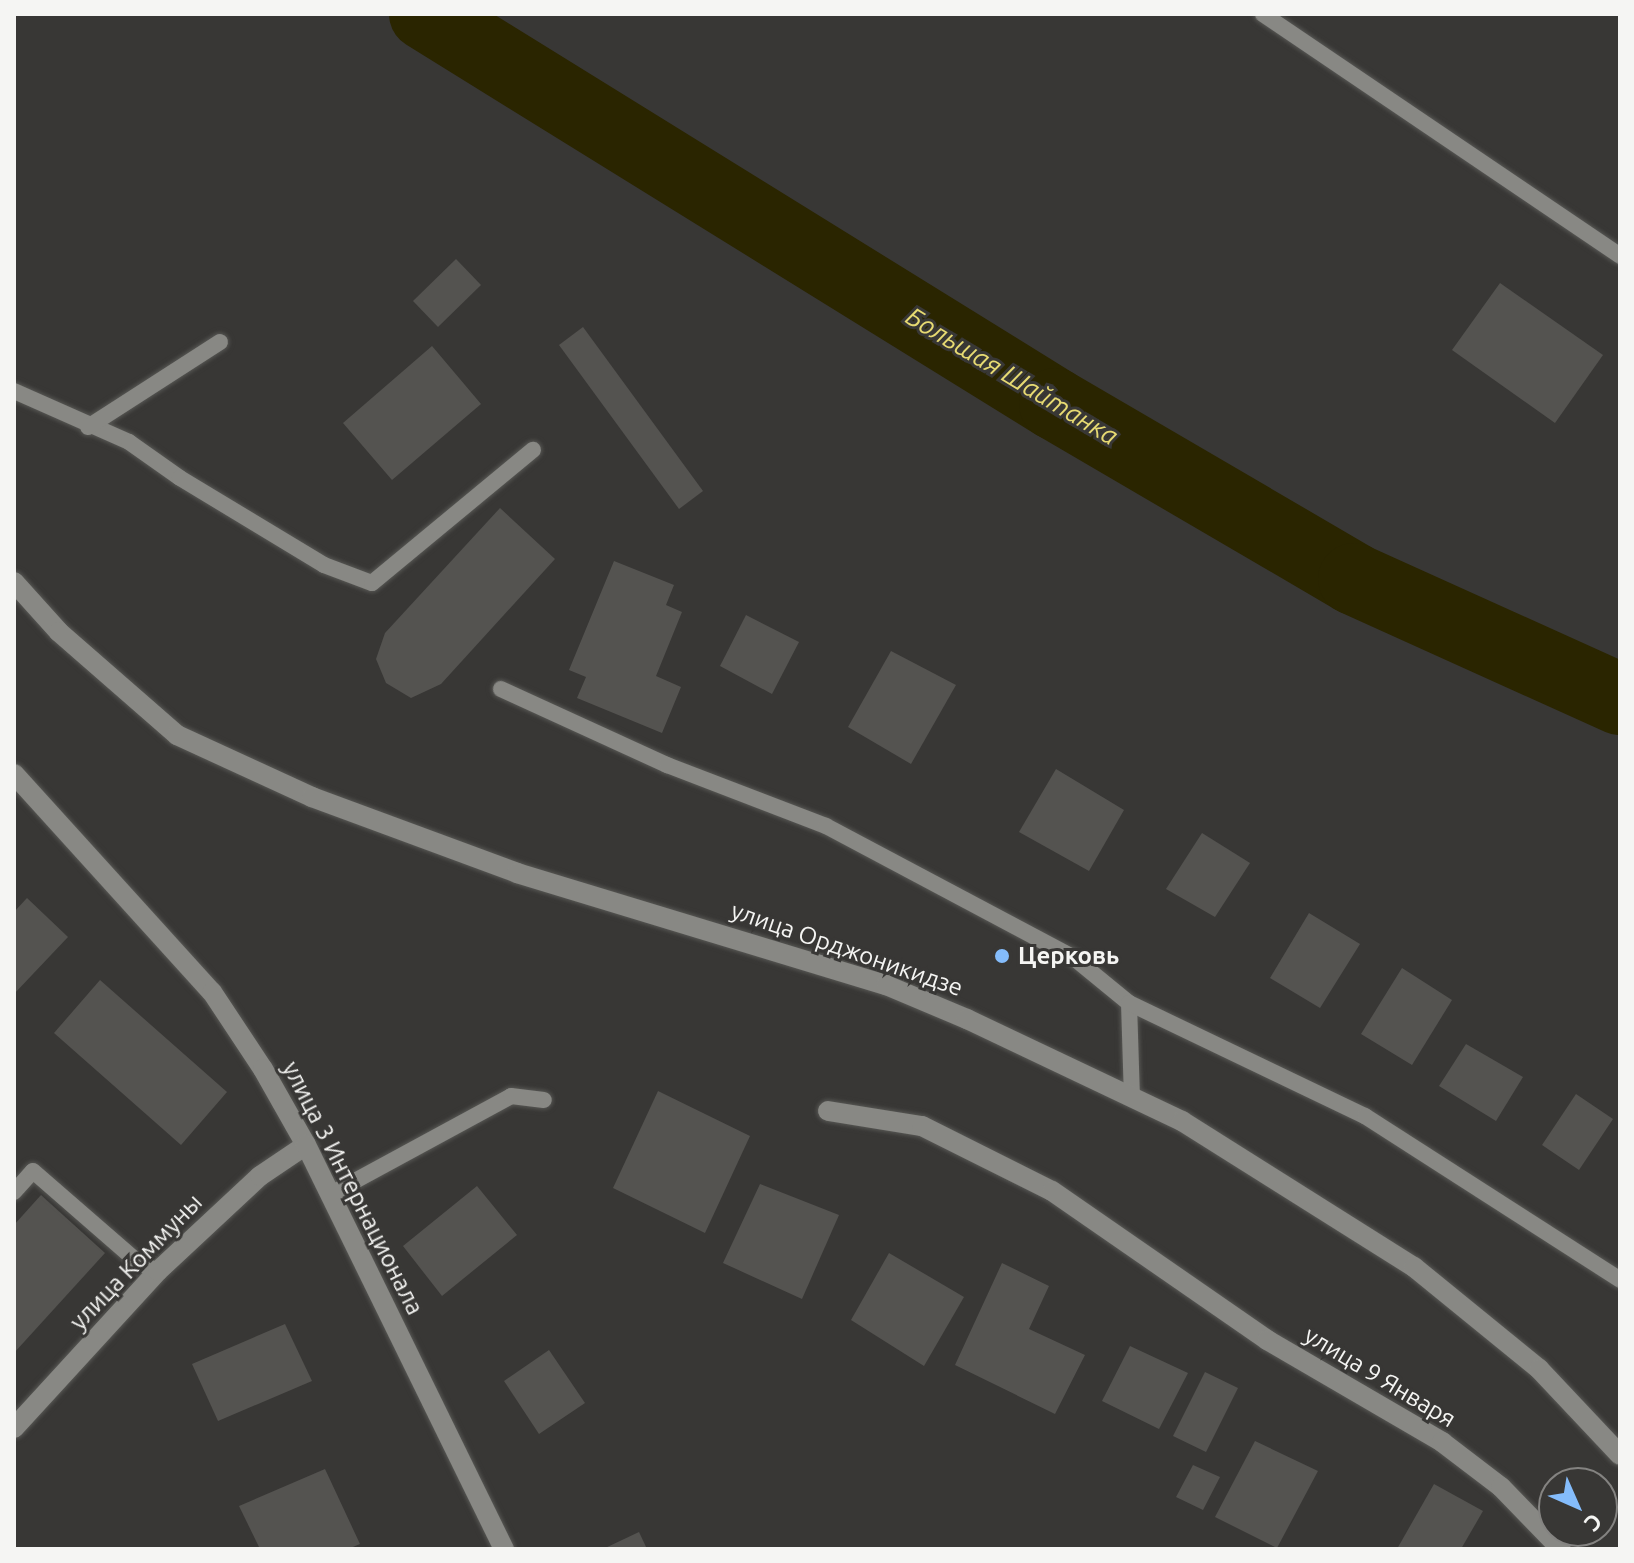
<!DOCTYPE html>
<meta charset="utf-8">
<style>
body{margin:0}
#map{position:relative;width:1634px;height:1563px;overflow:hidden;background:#383735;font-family:Ubuntu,sans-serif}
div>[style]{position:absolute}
.river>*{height:72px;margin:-36px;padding:0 36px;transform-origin:36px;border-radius:36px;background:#2a2500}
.building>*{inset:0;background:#545350}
.roads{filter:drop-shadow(0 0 2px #575754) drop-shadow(0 0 2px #575754)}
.lane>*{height:16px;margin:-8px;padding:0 8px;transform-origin:8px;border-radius:8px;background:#888884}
.street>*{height:20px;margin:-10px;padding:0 10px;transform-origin:10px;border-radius:10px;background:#888884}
.secondary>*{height:20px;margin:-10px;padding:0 10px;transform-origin:10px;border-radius:10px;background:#888884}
.dots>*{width:22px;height:22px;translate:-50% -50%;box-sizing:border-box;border:4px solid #383735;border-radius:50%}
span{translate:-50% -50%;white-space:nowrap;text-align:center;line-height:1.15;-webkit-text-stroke:6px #383735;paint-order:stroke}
.street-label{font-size:24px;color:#f5f5f3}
.poi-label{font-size:24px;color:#f5f5f3;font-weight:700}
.left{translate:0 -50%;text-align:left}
.water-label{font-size:26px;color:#e7da72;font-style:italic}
.frame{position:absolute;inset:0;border:16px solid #f5f5f3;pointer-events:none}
.north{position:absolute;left:1538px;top:1467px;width:80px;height:80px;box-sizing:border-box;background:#383735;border:2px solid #848381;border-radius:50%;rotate:135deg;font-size:22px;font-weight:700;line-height:32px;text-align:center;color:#f5f5f3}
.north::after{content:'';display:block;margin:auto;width:28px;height:36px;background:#84bcfb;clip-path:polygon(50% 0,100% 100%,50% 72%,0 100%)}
</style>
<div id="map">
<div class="river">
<i style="left:425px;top:14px;width:741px;rotate:31.76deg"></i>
<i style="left:1055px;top:404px;width:346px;rotate:30.3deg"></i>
<i style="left:1354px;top:579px;width:292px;rotate:24.3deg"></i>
</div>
<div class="building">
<i style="clip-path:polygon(456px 259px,481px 285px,438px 327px,413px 301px)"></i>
<i style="clip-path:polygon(1500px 283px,1603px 355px,1555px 423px,1452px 350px)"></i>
<i style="clip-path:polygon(583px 327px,703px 491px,679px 509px,559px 345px)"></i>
<i style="clip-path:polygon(432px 346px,481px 404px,392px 480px,343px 423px)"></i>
<i style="clip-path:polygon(500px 508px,555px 559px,441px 684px,411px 698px,386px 683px,376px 659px,385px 633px)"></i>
<i style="clip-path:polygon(614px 561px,674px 585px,666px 605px,682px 612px,656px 676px,681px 687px,662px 733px,577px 698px,586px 677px,569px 670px)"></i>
<i style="clip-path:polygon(746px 615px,799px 642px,772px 694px,720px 666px)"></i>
<i style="clip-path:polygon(891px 651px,956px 685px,911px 764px,848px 727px)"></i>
<i style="clip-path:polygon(1056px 769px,1124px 810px,1089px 871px,1019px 832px)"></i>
<i style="clip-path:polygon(1202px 833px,1250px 863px,1215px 917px,1166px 889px)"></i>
<i style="clip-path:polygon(27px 898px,68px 937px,14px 994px,14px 912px)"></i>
<i style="clip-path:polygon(1309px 913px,1360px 944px,1320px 1008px,1270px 978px)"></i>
<i style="clip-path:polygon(1402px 968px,1452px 1000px,1412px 1065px,1361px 1034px)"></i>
<i style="clip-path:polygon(100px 980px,227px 1092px,181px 1145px,54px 1033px)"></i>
<i style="clip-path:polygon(1466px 1044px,1523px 1077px,1496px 1121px,1439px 1086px)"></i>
<i style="clip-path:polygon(658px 1091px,750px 1136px,705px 1233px,613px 1188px)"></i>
<i style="clip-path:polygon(1576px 1094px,1613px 1119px,1579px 1170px,1542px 1145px)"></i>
<i style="clip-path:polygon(760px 1184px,839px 1215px,802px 1299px,723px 1263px)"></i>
<i style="clip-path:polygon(477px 1186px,517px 1235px,442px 1296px,403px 1246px)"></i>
<i style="clip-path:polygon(41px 1195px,105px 1253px,14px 1353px,14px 1225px)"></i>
<i style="clip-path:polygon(889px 1253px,964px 1297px,924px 1366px,851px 1320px)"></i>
<i style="clip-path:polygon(1002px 1263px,1049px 1286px,1029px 1329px,1085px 1355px,1055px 1414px,955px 1365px)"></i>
<i style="clip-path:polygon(285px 1324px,312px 1381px,218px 1421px,192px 1364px)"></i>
<i style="clip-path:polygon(1130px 1346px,1188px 1373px,1159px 1429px,1102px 1401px)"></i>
<i style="clip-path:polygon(549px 1350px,585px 1403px,539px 1434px,504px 1381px)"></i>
<i style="clip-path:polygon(1205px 1372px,1238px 1388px,1206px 1452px,1173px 1436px)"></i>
<i style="clip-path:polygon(1255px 1441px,1318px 1471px,1277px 1548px,1215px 1517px)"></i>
<i style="clip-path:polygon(1193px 1465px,1220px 1477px,1203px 1510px,1176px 1497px)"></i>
<i style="clip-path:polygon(325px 1469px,360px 1544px,348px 1549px,260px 1549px,239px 1506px)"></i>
<i style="clip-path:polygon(1434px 1484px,1483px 1511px,1461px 1549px,1397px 1549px)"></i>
<i style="clip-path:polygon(639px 1532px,647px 1549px,603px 1549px)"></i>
</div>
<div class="roads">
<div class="lane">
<i style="left:1263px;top:14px;width:431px;rotate:34.1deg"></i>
<i style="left:14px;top:391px;width:126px;rotate:23.9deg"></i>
<i style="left:129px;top:442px;width:62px;rotate:35.2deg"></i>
<i style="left:180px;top:478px;width:168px;rotate:31.1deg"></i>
<i style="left:324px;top:565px;width:51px;rotate:20.6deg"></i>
<i style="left:372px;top:583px;width:209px;rotate:-39.6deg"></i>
<i style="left:88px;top:427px;width:157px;rotate:-32.8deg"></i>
<i style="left:501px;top:689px;width:183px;rotate:24.6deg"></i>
<i style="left:667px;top:765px;width:170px;rotate:21deg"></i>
<i style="left:826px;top:826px;width:281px;rotate:28deg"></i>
<i style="left:1074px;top:958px;width:71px;rotate:39.3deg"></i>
<i style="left:1129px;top:1003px;width:96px;rotate:88.2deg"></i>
<i style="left:1129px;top:1003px;width:262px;rotate:25.6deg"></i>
<i style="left:1365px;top:1116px;width:303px;rotate:32.7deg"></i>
<i style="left:14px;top:1192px;width:28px;rotate:-48deg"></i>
<i style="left:33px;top:1171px;width:140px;rotate:41deg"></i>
<i style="left:139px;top:1263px;width:21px;rotate:23deg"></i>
<i style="left:329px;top:1195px;width:207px;rotate:-28.5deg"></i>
<i style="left:511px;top:1096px;width:33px;rotate:7deg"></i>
</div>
<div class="street">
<i style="left:828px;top:1111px;width:95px;rotate:9.1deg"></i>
<i style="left:922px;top:1126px;width:145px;rotate:26.6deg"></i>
<i style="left:1052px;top:1191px;width:262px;rotate:34.7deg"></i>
<i style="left:1267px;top:1340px;width:203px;rotate:30.2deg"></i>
<i style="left:1442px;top:1442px;width:74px;rotate:37.3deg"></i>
<i style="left:1501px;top:1487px;width:86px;rotate:45.9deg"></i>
<i style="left:14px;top:1428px;width:213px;rotate:-47.5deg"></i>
<i style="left:158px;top:1271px;width:139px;rotate:-43deg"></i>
<i style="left:260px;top:1176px;width:55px;rotate:-34deg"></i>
</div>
<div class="secondary">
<i style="left:14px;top:582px;width:67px;rotate:48deg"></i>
<i style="left:59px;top:632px;width:157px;rotate:41.1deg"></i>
<i style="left:177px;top:735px;width:149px;rotate:24.7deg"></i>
<i style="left:312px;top:797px;width:219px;rotate:20.3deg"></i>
<i style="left:517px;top:873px;width:386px;rotate:16.9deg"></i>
<i style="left:886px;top:985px;width:88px;rotate:22.8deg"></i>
<i style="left:967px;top:1019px;width:238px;rotate:25.4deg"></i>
<i style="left:1182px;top:1121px;width:274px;rotate:32.2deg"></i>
<i style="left:1414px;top:1267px;width:161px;rotate:39.2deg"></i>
<i style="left:1539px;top:1369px;width:118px;rotate:46.7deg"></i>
<i style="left:14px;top:774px;width:294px;rotate:47.8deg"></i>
<i style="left:212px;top:992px;width:92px;rotate:56.5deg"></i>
<i style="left:263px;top:1069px;width:87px;rotate:60.5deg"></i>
<i style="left:306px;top:1145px;width:450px;rotate:63.9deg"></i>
</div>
</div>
<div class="dots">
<i style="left:1002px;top:956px;background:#84bcfb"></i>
</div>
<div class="street-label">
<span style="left:847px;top:949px;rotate:19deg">улица Орджоникидзе</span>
<span style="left:353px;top:1188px;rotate:63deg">улица 3 Интернационала</span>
<span style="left:136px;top:1262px;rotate:-46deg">улица Коммуны</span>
<span style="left:1380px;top:1377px;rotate:31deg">улица 9 Января</span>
</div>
<div class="poi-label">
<span class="left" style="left:1018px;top:956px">Церковь</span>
</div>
<div class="water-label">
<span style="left:1012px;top:376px;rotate:31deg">Большая Шайтанка</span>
</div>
<div class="frame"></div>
<div class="north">С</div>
</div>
